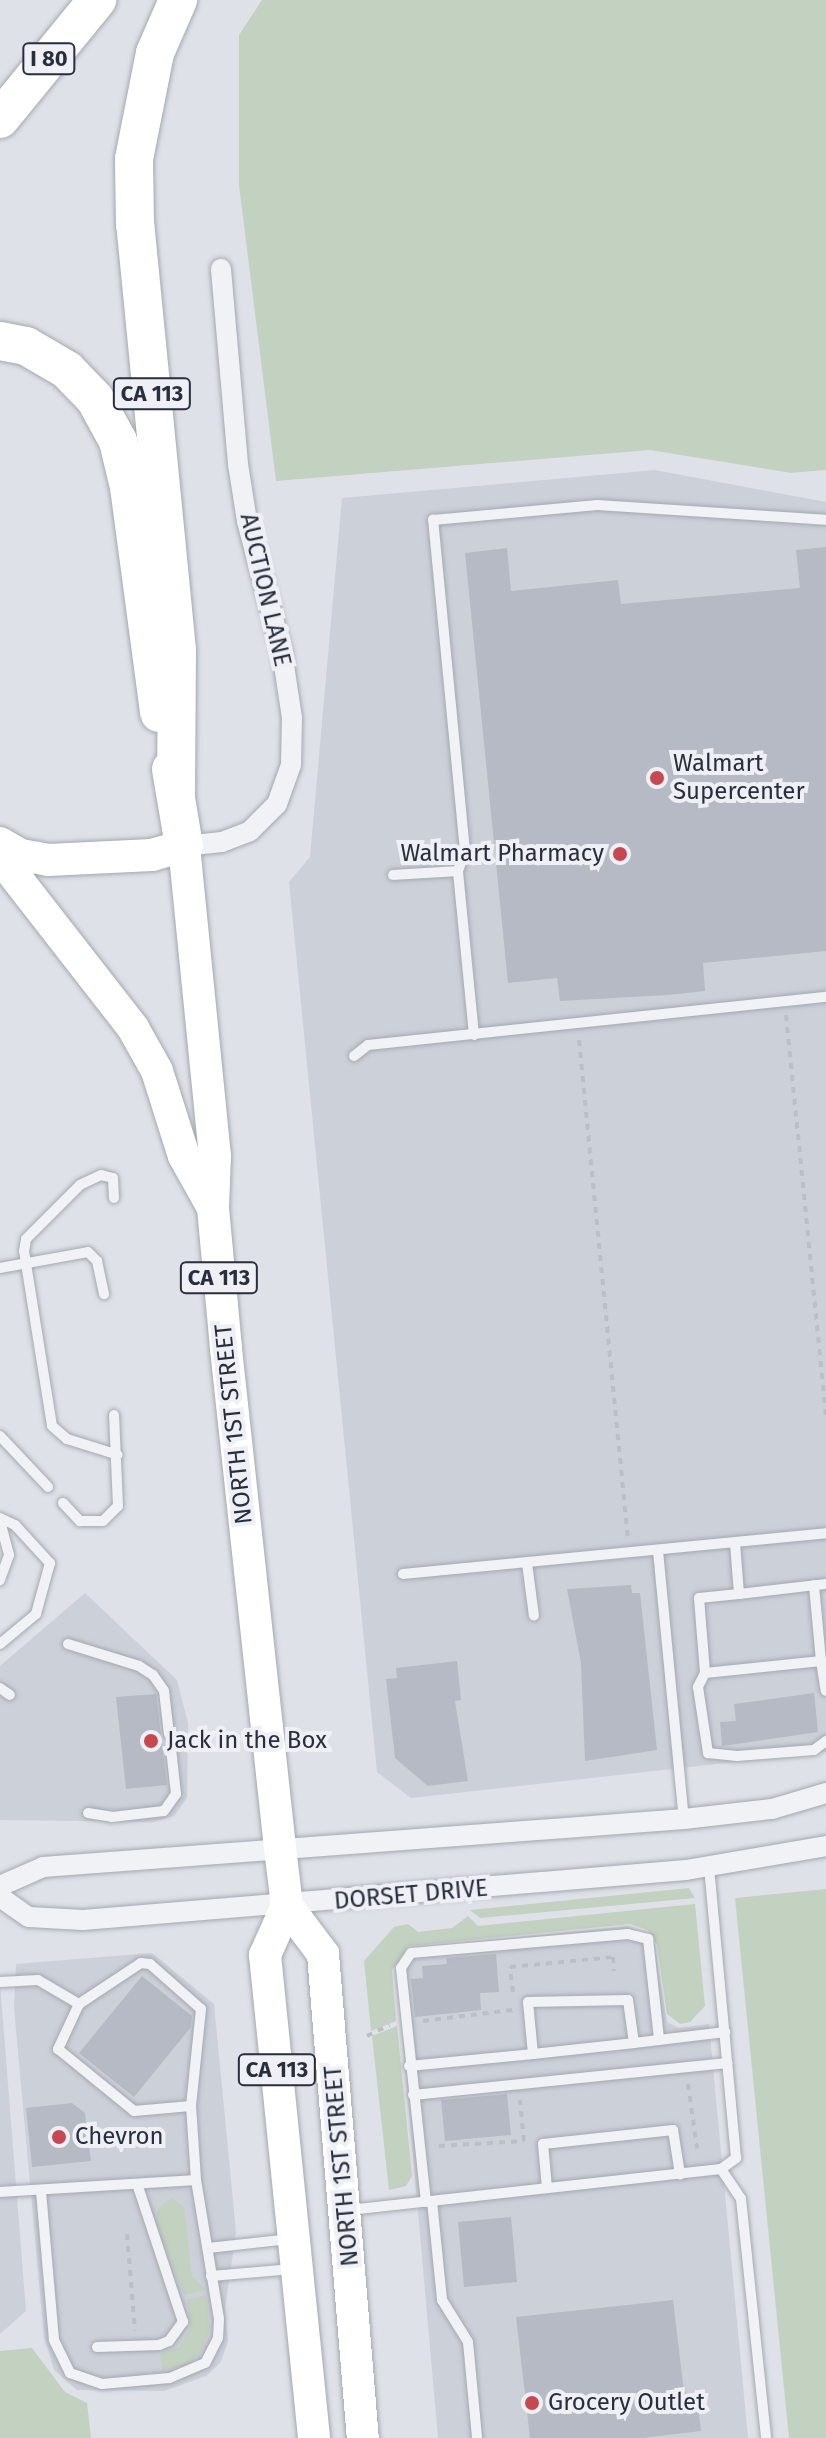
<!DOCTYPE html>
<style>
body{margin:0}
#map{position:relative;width:826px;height:2438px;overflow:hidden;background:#dee1e7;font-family:"Fira Sans",sans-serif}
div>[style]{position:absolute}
.built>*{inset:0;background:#ccd0d9}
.green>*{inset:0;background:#c3d1c0}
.building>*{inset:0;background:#b6bac4}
.path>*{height:4px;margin-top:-2px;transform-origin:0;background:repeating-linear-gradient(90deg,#bdbfc6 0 6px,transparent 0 12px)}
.roads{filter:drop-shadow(0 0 2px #a4a8b1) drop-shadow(0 0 2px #a4a8b1)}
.service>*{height:10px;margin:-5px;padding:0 5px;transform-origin:5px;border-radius:5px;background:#f1f2f6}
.minor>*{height:20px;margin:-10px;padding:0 10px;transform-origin:10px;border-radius:10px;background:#f1f2f6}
.primary>*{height:32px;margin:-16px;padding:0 16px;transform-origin:16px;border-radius:16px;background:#fff}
.motorway>*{height:38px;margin:-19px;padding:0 19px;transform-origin:19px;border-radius:19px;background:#fff}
.dots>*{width:22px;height:22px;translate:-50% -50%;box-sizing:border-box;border:4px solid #eef0f5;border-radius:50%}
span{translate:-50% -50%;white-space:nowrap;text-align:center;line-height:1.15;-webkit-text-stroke:8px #eef0f5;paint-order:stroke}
.shield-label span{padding:2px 6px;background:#eef0f5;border:2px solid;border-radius:6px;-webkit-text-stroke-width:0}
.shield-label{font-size:22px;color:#282e3d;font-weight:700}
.street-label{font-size:24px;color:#282e3d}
.poi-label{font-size:24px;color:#282e3d}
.left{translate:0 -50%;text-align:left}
.right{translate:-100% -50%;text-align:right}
</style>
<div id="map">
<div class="built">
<i style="clip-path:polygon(655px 470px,826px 502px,826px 1752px,411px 1798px,377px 1772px,289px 882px,310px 857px,342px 498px)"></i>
<i style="clip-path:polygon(85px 1593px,177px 1680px,188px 1723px,187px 1798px,174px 1816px,154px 1822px,0 1820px,0 1666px)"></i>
<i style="clip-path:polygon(629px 1926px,654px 1941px,667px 2022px,679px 2028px,709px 2024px,748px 2438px,438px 2438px,396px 1963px,410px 1949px,421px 1947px)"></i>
<i style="clip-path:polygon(152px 1953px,214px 2004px,236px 2232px,225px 2309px,228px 2341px,221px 2362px,206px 2376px,164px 2391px,77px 2390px,54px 2370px,44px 2337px,14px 2008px,16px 1964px)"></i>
<i style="clip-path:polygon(0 1983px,26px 2311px,0 2334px)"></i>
</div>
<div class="green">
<i style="clip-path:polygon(262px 0,826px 0,826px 470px,791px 473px,650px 450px,276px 481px,239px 185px,239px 35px)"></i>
<i style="clip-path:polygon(689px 1888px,695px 1898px,480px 1918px,470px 1910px)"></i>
<i style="clip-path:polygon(826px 1889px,826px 2438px,789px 2438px,735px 1898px)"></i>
<i style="clip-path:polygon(695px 1904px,705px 2006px,690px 2022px,680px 2024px,667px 2014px,657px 1945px,648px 1930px,630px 1924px,409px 1946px,392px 1970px,396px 2021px,371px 2031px,364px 1961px,394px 1927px,408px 1924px,418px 1932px,452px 1928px,468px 1916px,478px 1926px)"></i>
<i style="clip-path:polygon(397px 2026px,412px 2176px,406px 2186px,389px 2190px,372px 2036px)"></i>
<i style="clip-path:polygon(171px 2198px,184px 2207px,192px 2276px,206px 2290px,184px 2295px,156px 2222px,158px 2208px)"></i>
<i style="clip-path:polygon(206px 2295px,210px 2329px,202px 2351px,186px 2366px,162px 2370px,160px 2354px,179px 2347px,191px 2327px,187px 2300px)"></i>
<i style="clip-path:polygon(32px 2348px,65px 2392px,87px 2403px,91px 2438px,0 2438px,0 2351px)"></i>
</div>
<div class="building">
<i style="clip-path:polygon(826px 547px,826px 951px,703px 963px,705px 991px,668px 995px,560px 1001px,557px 978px,508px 983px,465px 553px,507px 548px,511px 591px,618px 580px,621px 604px,800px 588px,796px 550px)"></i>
<i style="clip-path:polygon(631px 1585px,632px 1593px,640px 1593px,657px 1750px,585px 1761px,581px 1663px,567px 1589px)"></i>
<i style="clip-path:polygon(457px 1661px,461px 1700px,455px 1701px,468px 1781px,428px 1786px,395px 1758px,386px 1679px,397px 1678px,396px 1668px)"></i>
<i style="clip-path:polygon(814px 1693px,818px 1732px,722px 1746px,720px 1722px,736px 1721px,734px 1704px)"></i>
<i style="clip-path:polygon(156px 1694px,167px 1785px,126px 1789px,116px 1697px)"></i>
<i style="clip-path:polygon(496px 1954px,499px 1992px,480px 1993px,481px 2010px,415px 2017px,411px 1979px,423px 1978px,422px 1966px,447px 1964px,446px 1958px)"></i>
<i style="clip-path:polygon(142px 1976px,192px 2016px,191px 2027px,134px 2097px,79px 2053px)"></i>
<i style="clip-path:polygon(507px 2094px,511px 2135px,445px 2141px,441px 2100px)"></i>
<i style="clip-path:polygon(72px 2103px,85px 2113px,91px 2161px,32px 2167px,26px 2108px)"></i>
<i style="clip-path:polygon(511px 2217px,517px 2282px,464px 2287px,458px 2222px)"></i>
<i style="clip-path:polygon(673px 2300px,684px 2392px,697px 2396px,701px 2431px,642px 2438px,530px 2438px,516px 2317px)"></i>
</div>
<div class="path">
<i style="left:786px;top:1015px;width:406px;rotate:84.3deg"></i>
<i style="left:579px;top:1040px;width:499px;rotate:84.4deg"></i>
<i style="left:513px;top:1992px;width:25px;rotate:-97deg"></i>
<i style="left:510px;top:1967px;width:103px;rotate:-5.5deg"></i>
<i style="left:613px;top:1957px;width:14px;rotate:86deg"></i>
<i style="left:423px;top:2021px;width:91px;rotate:-7deg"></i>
<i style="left:367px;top:2036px;width:25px;rotate:-26deg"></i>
<i style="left:688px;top:2084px;width:65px;rotate:82deg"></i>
<i style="left:439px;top:2146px;width:85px;rotate:-3.4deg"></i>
<i style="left:524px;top:2141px;width:41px;rotate:-95.6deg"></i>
<i style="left:127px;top:2234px;width:97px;rotate:85.3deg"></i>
</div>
<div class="roads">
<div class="service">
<i style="left:393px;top:875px;width:65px;rotate:-3.5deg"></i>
<i style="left:474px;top:1035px;width:165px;rotate:-95.6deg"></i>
<i style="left:458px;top:871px;width:21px;rotate:-71deg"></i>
<i style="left:465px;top:851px;width:333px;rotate:-95.5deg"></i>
<i style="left:433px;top:520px;width:165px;rotate:-5.2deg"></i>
<i style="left:597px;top:505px;width:229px;rotate:3.7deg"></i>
<i style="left:354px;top:1056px;width:18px;rotate:-38deg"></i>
<i style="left:368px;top:1045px;width:461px;rotate:-6deg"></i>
<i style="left:114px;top:1198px;width:20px;rotate:-93deg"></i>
<i style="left:113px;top:1178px;width:12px;rotate:-166deg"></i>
<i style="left:101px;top:1175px;width:23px;rotate:155deg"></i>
<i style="left:80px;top:1185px;width:76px;rotate:135deg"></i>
<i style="left:26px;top:1239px;width:12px;rotate:99deg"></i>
<i style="left:24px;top:1251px;width:177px;rotate:80.9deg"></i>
<i style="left:52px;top:1426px;width:20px;rotate:41deg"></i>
<i style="left:67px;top:1439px;width:53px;rotate:17.4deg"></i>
<i style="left:0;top:1268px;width:89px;rotate:-10.3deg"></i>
<i style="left:88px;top:1252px;width:13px;rotate:45deg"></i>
<i style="left:97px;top:1261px;width:34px;rotate:78deg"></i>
<i style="left:0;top:1436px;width:70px;rotate:46.7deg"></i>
<i style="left:63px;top:1503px;width:25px;rotate:47deg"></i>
<i style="left:80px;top:1521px;width:23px"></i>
<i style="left:103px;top:1521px;width:21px;rotate:-45deg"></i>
<i style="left:118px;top:1506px;width:91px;rotate:-92.5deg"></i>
<i style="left:0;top:1518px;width:17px;rotate:25deg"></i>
<i style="left:15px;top:1525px;width:52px;rotate:47.4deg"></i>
<i style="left:50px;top:1563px;width:53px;rotate:105.4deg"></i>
<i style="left:36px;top:1614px;width:47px;rotate:140.2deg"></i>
<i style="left:0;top:1521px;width:35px;rotate:75deg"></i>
<i style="left:9px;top:1555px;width:27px;rotate:110deg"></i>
<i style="left:735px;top:1543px;width:51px;rotate:85.5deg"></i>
<i style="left:739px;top:1594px;width:88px;rotate:-6.6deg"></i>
<i style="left:658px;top:1551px;width:269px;rotate:84.5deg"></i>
<i style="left:527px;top:1563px;width:53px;rotate:82.5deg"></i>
<i style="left:403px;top:1574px;width:425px;rotate:-5.5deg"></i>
<i style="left:739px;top:1594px;width:40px;rotate:174.3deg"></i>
<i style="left:699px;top:1598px;width:75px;rotate:85.4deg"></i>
<i style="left:705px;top:1673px;width:117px;rotate:-5.9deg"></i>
<i style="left:821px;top:1661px;width:76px;rotate:-95.3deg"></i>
<i style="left:68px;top:1644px;width:74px;rotate:17.2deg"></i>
<i style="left:139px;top:1666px;width:17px;rotate:33deg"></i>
<i style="left:153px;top:1675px;width:19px;rotate:55deg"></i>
<i style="left:164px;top:1691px;width:43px;rotate:83.4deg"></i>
<i style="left:821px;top:1661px;width:30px;rotate:81deg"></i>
<i style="left:705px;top:1673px;width:16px;rotate:117deg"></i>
<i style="left:698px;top:1687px;width:67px;rotate:81.4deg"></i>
<i style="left:708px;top:1753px;width:29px;rotate:6deg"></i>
<i style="left:737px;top:1756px;width:77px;rotate:-4.5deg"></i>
<i style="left:814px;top:1750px;width:15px;rotate:-37deg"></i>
<i style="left:0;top:1688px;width:12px;rotate:35deg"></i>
<i style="left:88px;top:1813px;width:24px;rotate:9deg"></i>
<i style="left:112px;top:1817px;width:52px;rotate:-6.6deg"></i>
<i style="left:164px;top:1811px;width:21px;rotate:-55deg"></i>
<i style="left:176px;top:1794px;width:45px;rotate:-96.3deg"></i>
<i style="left:0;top:1982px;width:38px;rotate:-3deg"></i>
<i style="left:38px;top:1980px;width:48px;rotate:30.3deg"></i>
<i style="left:79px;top:2004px;width:50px;rotate:115deg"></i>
<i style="left:58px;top:2049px;width:98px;rotate:39.2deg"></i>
<i style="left:134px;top:2111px;width:57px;rotate:-5deg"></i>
<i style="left:191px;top:2106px;width:74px;rotate:86.1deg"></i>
<i style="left:196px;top:2180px;width:141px;rotate:80.6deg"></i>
<i style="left:219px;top:2319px;width:19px;rotate:93deg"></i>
<i style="left:218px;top:2338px;width:28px;rotate:117deg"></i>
<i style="left:205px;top:2363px;width:39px;rotate:157deg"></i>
<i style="left:169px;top:2378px;width:67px;rotate:174.9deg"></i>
<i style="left:102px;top:2384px;width:34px;rotate:-161deg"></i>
<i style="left:70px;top:2373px;width:37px;rotate:-116deg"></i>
<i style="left:54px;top:2340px;width:150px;rotate:-95deg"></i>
<i style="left:79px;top:2004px;width:74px;rotate:-33.5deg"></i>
<i style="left:141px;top:1963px;width:9px;rotate:6deg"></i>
<i style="left:150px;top:1964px;width:68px;rotate:41.4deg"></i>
<i style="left:201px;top:2009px;width:98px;rotate:95.9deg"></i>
<i style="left:533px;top:2054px;width:102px;rotate:-6.2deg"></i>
<i style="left:409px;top:2066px;width:125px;rotate:-5.5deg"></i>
<i style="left:533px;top:2054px;width:52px;rotate:-95.5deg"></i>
<i style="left:528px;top:2002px;width:100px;rotate:-1.1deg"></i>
<i style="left:628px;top:2000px;width:43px;rotate:82.1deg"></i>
<i style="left:634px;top:2043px;width:92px;rotate:-6.9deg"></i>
<i style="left:413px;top:2095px;width:316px;rotate:-5.8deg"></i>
<i style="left:721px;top:2169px;width:36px;rotate:56deg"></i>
<i style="left:741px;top:2199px;width:240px;rotate:84deg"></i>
<i style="left:547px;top:2188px;width:44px;rotate:-95.2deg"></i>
<i style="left:543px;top:2144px;width:131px;rotate:-6.1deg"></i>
<i style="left:673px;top:2130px;width:45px;rotate:81deg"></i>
<i style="left:0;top:2192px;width:196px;rotate:-3.5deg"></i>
<i style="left:432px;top:2201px;width:100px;rotate:84.2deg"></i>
<i style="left:442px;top:2300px;width:49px;rotate:58.2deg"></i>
<i style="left:468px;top:2342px;width:96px;rotate:84.6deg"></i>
<i style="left:426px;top:2202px;width:235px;rotate:-96.1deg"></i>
<i style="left:401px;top:1968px;width:18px;rotate:-56deg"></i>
<i style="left:411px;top:1953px;width:218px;rotate:-5deg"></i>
<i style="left:628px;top:1934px;width:21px;rotate:14deg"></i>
<i style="left:648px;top:1939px;width:101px;rotate:83.7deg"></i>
<i style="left:349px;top:2210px;width:374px;rotate:-6.3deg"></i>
<i style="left:721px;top:2169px;width:19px;rotate:-36deg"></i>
<i style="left:736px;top:2158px;width:292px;rotate:-95.3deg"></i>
<i style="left:208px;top:2248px;width:81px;rotate:-6.3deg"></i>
<i style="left:211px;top:2276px;width:82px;rotate:-4.9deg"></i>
<i style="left:97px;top:2347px;width:62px;rotate:-1.8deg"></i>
<i style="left:159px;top:2345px;width:11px;rotate:-22deg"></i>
<i style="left:169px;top:2341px;width:24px;rotate:-54deg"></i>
<i style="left:183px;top:2322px;width:145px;rotate:-108.4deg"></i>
</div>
<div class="minor">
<i style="left:184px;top:846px;width:38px;rotate:-6deg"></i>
<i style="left:222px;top:842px;width:30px;rotate:-21deg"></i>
<i style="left:250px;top:831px;width:38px;rotate:-45deg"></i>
<i style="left:277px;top:804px;width:41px;rotate:-70.3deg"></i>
<i style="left:291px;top:765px;width:47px;rotate:-88.8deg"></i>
<i style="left:292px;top:718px;width:67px;rotate:-98.6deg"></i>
<i style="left:282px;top:652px;width:136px;rotate:-105deg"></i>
<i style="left:247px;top:521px;width:58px;rotate:-99deg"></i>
<i style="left:238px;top:464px;width:196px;rotate:-95deg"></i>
<i style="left:0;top:1886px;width:47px;rotate:-23.8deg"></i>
<i style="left:43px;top:1867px;width:643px;rotate:-4.28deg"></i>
<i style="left:684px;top:1819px;width:89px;rotate:-6.5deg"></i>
<i style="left:772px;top:1809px;width:56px;rotate:-16.5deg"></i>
<i style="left:0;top:1897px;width:35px;rotate:35deg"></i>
<i style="left:29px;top:1917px;width:54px;rotate:3.2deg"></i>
<i style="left:83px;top:1920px;width:605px;rotate:-4.74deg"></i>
<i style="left:686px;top:1870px;width:142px;rotate:-9.7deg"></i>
</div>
<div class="primary">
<i style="left:0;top:843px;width:24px;rotate:30deg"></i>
<i style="left:21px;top:855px;width:27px;rotate:10deg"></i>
<i style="left:48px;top:860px;width:104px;rotate:-2.8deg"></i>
<i style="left:152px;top:855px;width:33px;rotate:-16deg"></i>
<i style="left:184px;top:846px;width:312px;rotate:84.3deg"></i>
<i style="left:215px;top:1156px;width:52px;rotate:92.2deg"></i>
<i style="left:213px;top:1208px;width:142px;rotate:84.7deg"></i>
<i style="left:226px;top:1349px;width:502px;rotate:83.82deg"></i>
<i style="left:280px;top:1848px;width:58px;rotate:83.1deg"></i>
<i style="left:287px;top:1906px;width:60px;rotate:53.1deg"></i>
<i style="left:323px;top:1954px;width:486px;rotate:85.3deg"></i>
<i style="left:0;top:857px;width:217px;rotate:52.1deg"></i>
<i style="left:133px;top:1028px;width:49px;rotate:60.8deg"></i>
<i style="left:157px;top:1071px;width:89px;rotate:72.4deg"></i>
<i style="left:184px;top:1156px;width:57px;rotate:60.8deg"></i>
<i style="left:287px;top:1906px;width:54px;rotate:114.2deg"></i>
<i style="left:265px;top:1955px;width:485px;rotate:84.2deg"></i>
</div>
<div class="motorway">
<i style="left:0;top:119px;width:154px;rotate:-50.8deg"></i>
<i style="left:0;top:341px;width:26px;rotate:11deg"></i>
<i style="left:26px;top:346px;width:48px;rotate:30.3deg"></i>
<i style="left:67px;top:370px;width:40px;rotate:46deg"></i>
<i style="left:95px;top:399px;width:48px;rotate:61.3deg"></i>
<i style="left:118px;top:441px;width:47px;rotate:76.6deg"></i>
<i style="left:129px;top:487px;width:228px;rotate:82.4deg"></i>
<i style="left:171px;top:769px;width:78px;rotate:80.4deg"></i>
<i style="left:176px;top:794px;width:144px;rotate:-89.6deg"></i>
<i style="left:177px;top:650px;width:427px;rotate:-95.6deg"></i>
<i style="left:135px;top:225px;width:66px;rotate:-90.9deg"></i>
<i style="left:134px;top:159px;width:108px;rotate:-78.8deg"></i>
<i style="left:155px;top:53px;width:58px;rotate:-66.5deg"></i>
</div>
</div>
<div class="dots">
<i style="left:657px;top:778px;background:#c84851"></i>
<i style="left:620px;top:854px;background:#c84851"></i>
<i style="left:151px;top:1741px;background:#c84851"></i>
<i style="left:59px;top:2137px;background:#c84851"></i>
<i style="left:532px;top:2403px;background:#c84851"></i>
</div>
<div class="shield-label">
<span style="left:49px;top:59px">I 80</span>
<span style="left:152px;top:394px">CA 113</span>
<span style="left:219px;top:1278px">CA 113</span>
<span style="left:277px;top:2070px">CA 113</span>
</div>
<div class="street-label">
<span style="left:265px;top:590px;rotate:77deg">AUCTION LANE</span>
<span style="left:234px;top:1424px;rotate:-96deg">NORTH 1ST STREET</span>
<span style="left:411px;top:1895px;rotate:-5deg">DORSET DRIVE</span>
<span style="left:342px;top:2166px;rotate:-95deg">NORTH 1ST STREET</span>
</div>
<div class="poi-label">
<span class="left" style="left:673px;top:778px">Walmart<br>Supercenter</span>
<span class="right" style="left:604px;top:854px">Walmart Pharmacy</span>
<span class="left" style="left:167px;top:1741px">Jack in the Box</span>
<span class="left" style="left:75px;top:2137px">Chevron</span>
<span class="left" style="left:548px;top:2403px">Grocery Outlet</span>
</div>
</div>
